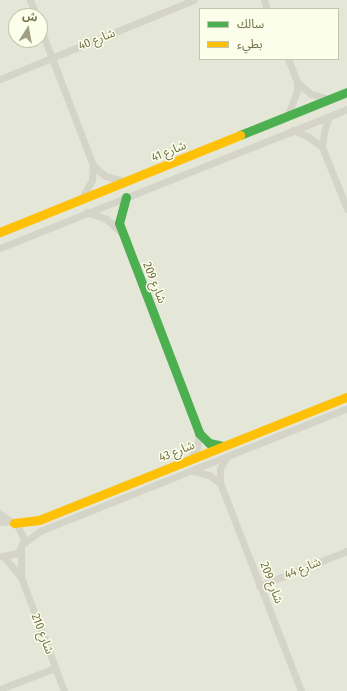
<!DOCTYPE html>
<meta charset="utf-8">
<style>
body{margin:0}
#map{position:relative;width:347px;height:691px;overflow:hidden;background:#f4f6e9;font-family:"Fira Sans Condensed","Noto Sans Arabic",sans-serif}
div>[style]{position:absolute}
.industrial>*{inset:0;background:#e4e6d7}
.street>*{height:7px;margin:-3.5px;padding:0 3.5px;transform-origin:3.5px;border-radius:3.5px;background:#d4d4c8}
.fast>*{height:9px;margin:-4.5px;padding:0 4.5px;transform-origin:4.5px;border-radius:4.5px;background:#4caf50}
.slow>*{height:9px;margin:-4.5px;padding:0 4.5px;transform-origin:4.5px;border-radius:4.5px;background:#ffc107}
span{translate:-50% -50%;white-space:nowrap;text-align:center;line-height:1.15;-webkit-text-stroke:3px #fbfeea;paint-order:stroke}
.street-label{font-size:12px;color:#73704b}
.legend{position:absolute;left:199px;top:8px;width:140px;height:52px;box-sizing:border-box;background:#fbfeea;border:1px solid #c5c5aa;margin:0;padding:5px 7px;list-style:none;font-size:12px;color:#73704b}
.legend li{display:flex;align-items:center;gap:8px;height:20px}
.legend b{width:20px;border:1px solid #c5c5aa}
.north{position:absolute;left:8px;top:8px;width:40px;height:40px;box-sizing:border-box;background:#fbfeea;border:1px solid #c5c5aa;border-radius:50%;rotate:11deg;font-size:11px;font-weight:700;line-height:16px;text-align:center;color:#73704b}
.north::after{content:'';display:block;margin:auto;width:14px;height:18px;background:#a09f82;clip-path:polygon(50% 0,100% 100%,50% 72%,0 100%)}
</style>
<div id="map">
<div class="industrial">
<i style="clip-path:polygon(evenodd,0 0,347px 0,347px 691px,0 691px,0 0,200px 9px,338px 9px,338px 59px,200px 59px,200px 9px,0 0,16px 16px,40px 16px,40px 40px,16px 40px,16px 16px)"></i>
</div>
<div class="street">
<i style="left:30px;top:0;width:17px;rotate:69deg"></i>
<i style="left:264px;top:0;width:9px;rotate:72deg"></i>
<i style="left:40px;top:27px;width:148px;rotate:69deg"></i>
<i style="left:93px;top:165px;width:15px;rotate:94deg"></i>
<i style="left:92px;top:180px;width:21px;rotate:119deg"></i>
<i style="left:0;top:79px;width:209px;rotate:-22.2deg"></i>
<i style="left:297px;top:82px;width:18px;rotate:41deg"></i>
<i style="left:311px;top:94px;width:19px;rotate:16deg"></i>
<i style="left:329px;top:116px;width:17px;rotate:107deg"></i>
<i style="left:324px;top:132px;width:15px;rotate:98deg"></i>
<i style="left:322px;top:147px;width:67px;rotate:68deg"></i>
<i style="left:287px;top:117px;width:28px;rotate:-69deg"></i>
<i style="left:297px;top:91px;width:9px;rotate:-90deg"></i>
<i style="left:297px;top:82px;width:25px;rotate:-111deg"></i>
<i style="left:293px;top:130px;width:17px;rotate:24deg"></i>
<i style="left:309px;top:137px;width:16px;rotate:38deg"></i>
<i style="left:93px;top:165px;width:16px;rotate:43deg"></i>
<i style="left:105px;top:176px;width:20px;rotate:15deg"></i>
<i style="left:87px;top:212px;width:20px;rotate:20deg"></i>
<i style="left:106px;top:219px;width:18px;rotate:41deg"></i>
<i style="left:0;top:248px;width:374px;rotate:-21.8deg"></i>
<i style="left:227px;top:457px;width:13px;rotate:122deg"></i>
<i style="left:220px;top:468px;width:15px;rotate:90deg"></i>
<i style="left:220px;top:483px;width:223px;rotate:68.7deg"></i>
<i style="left:190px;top:460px;width:15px;rotate:-62deg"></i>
<i style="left:197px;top:447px;width:14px;rotate:-82deg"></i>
<i style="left:194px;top:471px;width:16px;rotate:15deg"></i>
<i style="left:209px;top:475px;width:14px;rotate:36deg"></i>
<i style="left:0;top:514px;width:12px;rotate:35deg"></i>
<i style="left:0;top:522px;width:10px;rotate:-6deg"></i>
<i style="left:10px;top:521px;width:8px;rotate:30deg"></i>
<i style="left:17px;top:525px;width:16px;rotate:63deg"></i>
<i style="left:24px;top:539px;width:15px;rotate:113deg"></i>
<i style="left:18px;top:553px;width:16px;rotate:169deg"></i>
<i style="left:24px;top:543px;width:20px;rotate:-37deg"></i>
<i style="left:40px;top:531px;width:331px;rotate:-21.8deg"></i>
<i style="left:21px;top:550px;width:27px;rotate:90deg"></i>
<i style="left:4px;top:557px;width:26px;rotate:50deg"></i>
<i style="left:21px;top:577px;width:122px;rotate:69.3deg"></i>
<i style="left:259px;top:586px;width:95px;rotate:-21.7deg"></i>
<i style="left:0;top:689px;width:59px;rotate:-20.9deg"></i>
</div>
<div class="fast">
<i style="left:240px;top:135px;width:115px;rotate:-21.9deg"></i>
<i style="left:126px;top:197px;width:27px;rotate:105deg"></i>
<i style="left:119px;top:223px;width:225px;rotate:69.1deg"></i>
<i style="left:199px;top:433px;width:14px;rotate:45deg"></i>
<i style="left:209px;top:443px;width:14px;rotate:12deg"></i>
</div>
<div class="slow">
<i style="left:0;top:232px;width:259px;rotate:-22deg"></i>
<i style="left:14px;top:523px;width:25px;rotate:-7deg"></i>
<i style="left:39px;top:520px;width:332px;rotate:-21.8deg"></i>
</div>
<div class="street-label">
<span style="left:97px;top:40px;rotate:-22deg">شارع 40</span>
<span style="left:169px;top:152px;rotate:-22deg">شارع 41</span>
<span style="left:154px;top:283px;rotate:68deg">شارع 209</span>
<span style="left:177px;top:452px;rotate:-22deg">شارع 43</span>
<span style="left:303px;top:569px;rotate:-22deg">شارع 44</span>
<span style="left:271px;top:583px;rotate:69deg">شارع 209</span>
<span style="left:42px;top:634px;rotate:69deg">شارع 210</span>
</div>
<ul class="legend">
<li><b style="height:5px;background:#4caf50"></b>سالك</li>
<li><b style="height:5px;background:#ffc107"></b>بطيء</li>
</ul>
<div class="north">ش</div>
</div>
